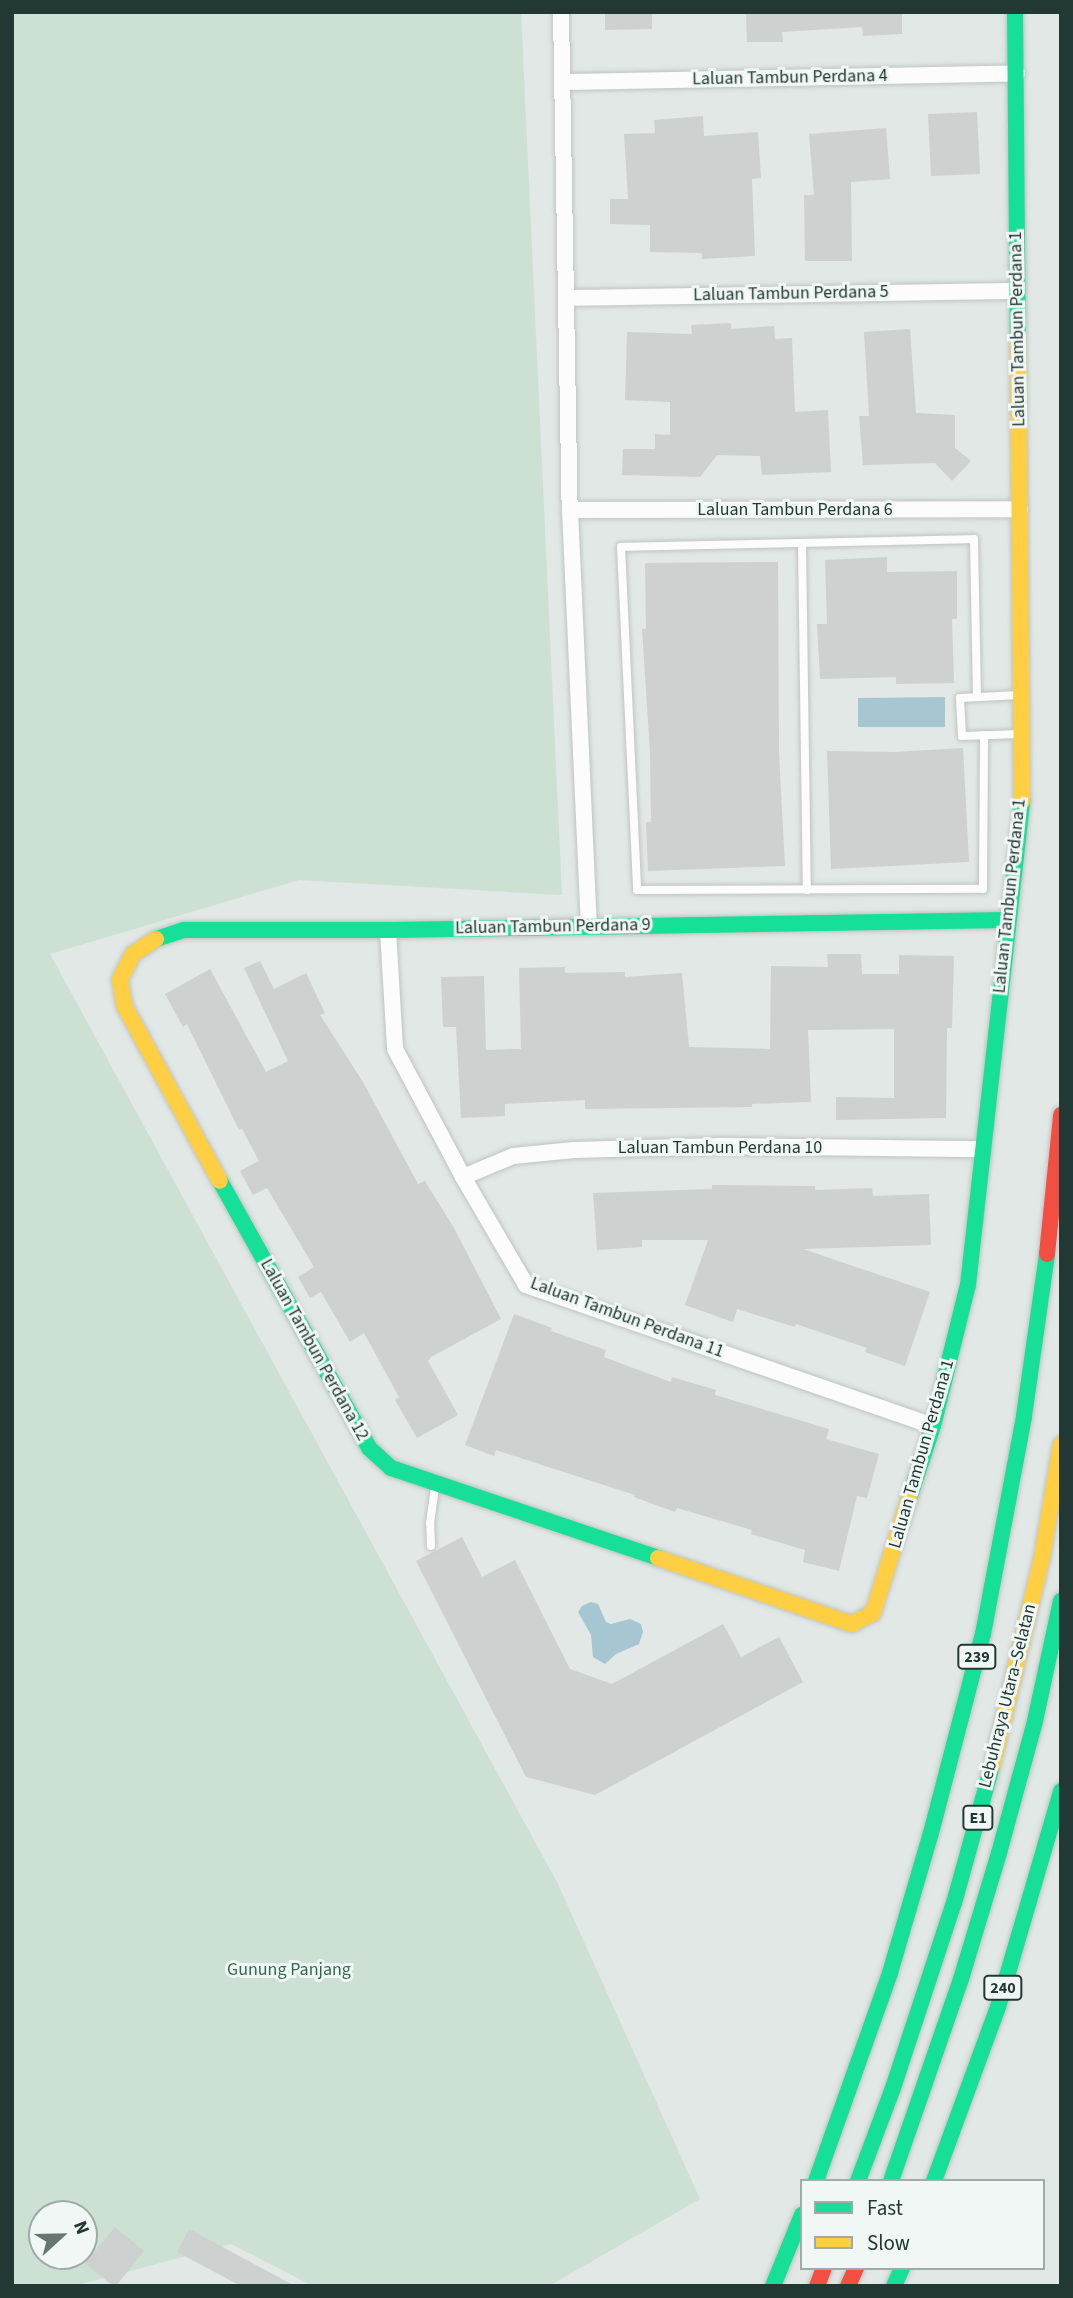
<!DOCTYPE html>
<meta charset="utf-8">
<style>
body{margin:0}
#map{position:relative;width:1073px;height:2298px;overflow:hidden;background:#e2e8e5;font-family:"Source Sans 3",sans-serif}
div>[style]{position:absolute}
.green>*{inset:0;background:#cce0d4}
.water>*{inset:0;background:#a6c7d2}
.building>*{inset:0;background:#cdd1d0}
.roads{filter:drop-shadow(0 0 2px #bfc4c2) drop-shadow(0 0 2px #bfc4c2)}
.lane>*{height:8px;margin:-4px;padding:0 4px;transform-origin:4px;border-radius:4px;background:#fbfcfb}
.street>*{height:16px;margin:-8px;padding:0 8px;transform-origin:8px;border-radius:8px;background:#fbfcfb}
.fast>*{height:16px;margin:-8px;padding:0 8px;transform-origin:8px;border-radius:8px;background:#16e098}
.slow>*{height:16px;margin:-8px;padding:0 8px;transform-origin:8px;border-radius:8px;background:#ffcf43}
.jam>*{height:16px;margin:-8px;padding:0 8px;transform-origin:8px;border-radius:8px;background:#f24e42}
span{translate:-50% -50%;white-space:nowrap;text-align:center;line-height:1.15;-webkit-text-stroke:6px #f0f7f4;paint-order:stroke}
.shield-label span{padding:2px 5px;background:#f0f7f4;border:2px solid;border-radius:5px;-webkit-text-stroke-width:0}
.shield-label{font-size:16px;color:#223835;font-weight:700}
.street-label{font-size:18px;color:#223835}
.park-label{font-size:18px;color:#306b4f}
.frame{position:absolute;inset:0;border:14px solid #223835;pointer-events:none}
.legend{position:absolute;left:800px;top:2179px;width:245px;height:91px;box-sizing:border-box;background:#f0f7f4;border:2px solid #9eaba8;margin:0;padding:9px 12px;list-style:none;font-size:21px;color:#223835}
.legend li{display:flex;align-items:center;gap:14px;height:35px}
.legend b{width:35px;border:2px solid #9eaba8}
.north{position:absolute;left:28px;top:2200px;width:70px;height:70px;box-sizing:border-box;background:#f0f7f4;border:2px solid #9eaba8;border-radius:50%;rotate:68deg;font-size:19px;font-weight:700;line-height:28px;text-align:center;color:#223835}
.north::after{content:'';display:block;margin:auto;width:24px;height:32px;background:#657673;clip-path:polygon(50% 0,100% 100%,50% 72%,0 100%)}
</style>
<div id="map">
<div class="green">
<i style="clip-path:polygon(evenodd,12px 12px,521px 12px,562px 895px,299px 880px,50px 954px,558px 1884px,700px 2199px,549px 2286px,313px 2286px,231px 2244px,74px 2286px,12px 2286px,12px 12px,42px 2214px,84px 2214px,84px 2256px,42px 2256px,42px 2214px)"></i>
</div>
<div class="water">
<i style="clip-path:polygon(945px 697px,945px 727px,858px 727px,858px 698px)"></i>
<i style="clip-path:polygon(591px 1602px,598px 1604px,606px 1622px,611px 1624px,630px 1619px,641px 1624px,643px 1632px,639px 1644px,616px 1654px,605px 1664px,593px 1657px,591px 1635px,578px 1612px,582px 1606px)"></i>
</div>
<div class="building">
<i style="clip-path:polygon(605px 12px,652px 12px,652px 29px,605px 30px)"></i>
<i style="clip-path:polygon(746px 12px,902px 12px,902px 34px,863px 36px,862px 27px,782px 32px,783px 42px,747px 42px)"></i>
<i style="clip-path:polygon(977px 112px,980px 174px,931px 176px,928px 114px)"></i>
<i style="clip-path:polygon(703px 116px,704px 136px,758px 132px,761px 178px,752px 179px,755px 256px,702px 259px,702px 253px,650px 252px,650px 225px,610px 224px,610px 199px,628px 199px,624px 134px,655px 133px,654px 120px)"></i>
<i style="clip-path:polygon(886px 128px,890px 179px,851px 182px,852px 261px,805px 261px,804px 195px,814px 195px,809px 134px)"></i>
<i style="clip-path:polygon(731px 323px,731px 329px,774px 326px,775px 339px,792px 338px,795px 412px,828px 410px,831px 472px,762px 475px,760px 456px,717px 455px,700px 477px,622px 475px,623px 449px,655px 449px,655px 434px,670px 435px,670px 402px,625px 400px,627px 332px,692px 334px,691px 325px)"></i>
<i style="clip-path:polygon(910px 329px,916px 413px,955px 415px,955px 448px,971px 461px,952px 481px,935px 463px,863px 465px,859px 416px,869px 416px,864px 332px)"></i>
<i style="clip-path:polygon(887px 557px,887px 572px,957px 571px,957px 619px,952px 619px,954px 683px,896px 684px,896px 677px,820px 679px,817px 624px,827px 624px,825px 560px)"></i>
<i style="clip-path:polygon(778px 562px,779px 753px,785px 866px,648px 871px,646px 822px,651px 822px,650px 752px,642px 629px,646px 629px,645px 563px)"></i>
<i style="clip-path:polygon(963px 748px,969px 862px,831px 869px,827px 751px,894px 752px)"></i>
<i style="clip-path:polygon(827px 954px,861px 954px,862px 974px,899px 974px,899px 955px,954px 956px,952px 1028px,947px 1028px,946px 1118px,836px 1120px,836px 1097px,894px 1098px,894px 1029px,808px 1030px,811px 1102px,752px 1104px,752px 1107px,585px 1109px,585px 1100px,505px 1104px,505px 1116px,461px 1118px,456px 1027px,443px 1027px,441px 977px,484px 976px,486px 1050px,521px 1049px,519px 968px,565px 967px,565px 973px,625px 972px,625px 977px,682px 973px,689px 1047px,770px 1049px,771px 966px,828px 967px)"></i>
<i style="clip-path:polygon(260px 961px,274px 989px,306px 973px,325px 1013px,320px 1015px,363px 1082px,418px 1184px,425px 1181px,454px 1228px,501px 1319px,431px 1357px,428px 1361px,458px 1415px,417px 1438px,395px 1400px,399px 1397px,364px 1333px,350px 1342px,321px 1292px,310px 1298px,298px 1277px,314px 1267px,267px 1188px,253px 1195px,240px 1171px,259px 1161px,242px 1129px,239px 1130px,187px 1024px,183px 1027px,165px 994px,210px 969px,266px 1072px,288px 1061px,244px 968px)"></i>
<i style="clip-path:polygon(712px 1185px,815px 1186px,815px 1190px,872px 1188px,873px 1196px,929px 1194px,931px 1245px,803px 1249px,930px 1292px,905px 1366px,865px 1352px,867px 1348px,796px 1324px,795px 1327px,737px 1309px,733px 1322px,685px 1305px,708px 1240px,642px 1240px,642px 1247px,597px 1250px,593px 1193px,712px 1189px)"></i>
<i style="clip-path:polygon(514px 1314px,552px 1328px,551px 1331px,606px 1350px,604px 1357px,671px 1382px,672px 1377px,716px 1390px,715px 1395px,829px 1429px,826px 1439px,879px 1454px,867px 1498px,857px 1496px,839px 1571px,803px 1562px,805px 1550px,751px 1534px,752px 1530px,677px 1508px,675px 1512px,634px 1497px,635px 1495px,496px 1450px,494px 1456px,465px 1445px)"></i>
<i style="clip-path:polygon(462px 1537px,482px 1577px,515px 1560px,570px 1669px,612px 1684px,723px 1624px,741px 1657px,779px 1637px,803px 1682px,595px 1795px,526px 1777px,416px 1561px)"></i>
<i style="clip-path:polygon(115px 2227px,144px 2251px,116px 2286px,113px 2286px,85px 2263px)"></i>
<i style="clip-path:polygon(189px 2229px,295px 2286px,241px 2286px,177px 2252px)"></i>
</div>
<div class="roads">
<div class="lane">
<i style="left:802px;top:543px;width:347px;rotate:89.2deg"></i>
<i style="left:1019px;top:695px;width:59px;rotate:177.1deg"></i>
<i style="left:960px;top:698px;width:38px;rotate:87deg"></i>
<i style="left:962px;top:736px;width:58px;rotate:-2deg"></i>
<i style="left:977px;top:697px;width:158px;rotate:-91.1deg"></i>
<i style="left:974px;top:539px;width:353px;rotate:178.7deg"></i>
<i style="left:621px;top:547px;width:343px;rotate:87.3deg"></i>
<i style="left:637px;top:890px;width:346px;rotate:-0.2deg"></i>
<i style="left:983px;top:889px;width:154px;rotate:-89.6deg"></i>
<i style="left:431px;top:1546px;width:23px;rotate:-92deg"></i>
<i style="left:430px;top:1523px;width:36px;rotate:-82deg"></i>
</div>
<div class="street">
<i style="left:561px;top:12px;width:498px;rotate:89deg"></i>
<i style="left:570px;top:510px;width:416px;rotate:87.4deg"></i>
<i style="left:563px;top:82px;width:454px;rotate:-1.1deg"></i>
<i style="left:566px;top:298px;width:450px;rotate:-0.9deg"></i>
<i style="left:570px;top:510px;width:450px;rotate:-0.1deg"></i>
<i style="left:388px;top:930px;width:119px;rotate:86.6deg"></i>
<i style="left:395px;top:1049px;width:145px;rotate:62deg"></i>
<i style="left:463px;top:1177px;width:125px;rotate:59.7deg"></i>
<i style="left:526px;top:1285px;width:431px;rotate:19.1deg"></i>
<i style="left:463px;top:1177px;width:54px;rotate:-22.8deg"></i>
<i style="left:513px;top:1156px;width:61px;rotate:-5.6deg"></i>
<i style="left:574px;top:1150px;width:146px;rotate:-1.6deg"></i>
<i style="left:720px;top:1146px;width:262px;rotate:0.7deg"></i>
</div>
<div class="fast">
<i style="left:1015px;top:12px;width:324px;rotate:89.5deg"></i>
<i style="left:156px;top:939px;width:29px;rotate:-18deg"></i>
<i style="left:184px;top:930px;width:204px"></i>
<i style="left:388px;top:930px;width:619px;rotate:-0.93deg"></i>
<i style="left:220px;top:1181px;width:306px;rotate:60.8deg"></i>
<i style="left:369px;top:1448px;width:30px;rotate:42deg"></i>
<i style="left:391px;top:1468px;width:282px;rotate:18.6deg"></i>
<i style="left:909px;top:1499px;width:77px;rotate:-71.8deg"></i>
<i style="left:933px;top:1426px;width:145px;rotate:-76.1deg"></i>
<i style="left:968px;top:1285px;width:487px;rotate:-83.6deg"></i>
<i style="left:816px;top:2181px;width:221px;rotate:-70.4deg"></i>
<i style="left:890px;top:1973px;width:146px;rotate:-73.7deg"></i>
<i style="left:931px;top:1833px;width:206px;rotate:-75.4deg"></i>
<i style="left:983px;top:1634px;width:222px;rotate:-79.3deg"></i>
<i style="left:1024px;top:1416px;width:164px;rotate:-81.9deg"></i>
<i style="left:858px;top:2181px;width:99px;rotate:-69.4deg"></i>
<i style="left:893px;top:2088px;width:195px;rotate:-71.8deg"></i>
<i style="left:954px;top:1903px;width:142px;rotate:-74.5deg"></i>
<i style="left:891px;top:2181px;width:214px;rotate:-70.9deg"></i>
<i style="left:961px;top:1979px;width:132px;rotate:-73.2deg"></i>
<i style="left:999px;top:1853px;width:137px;rotate:-74.7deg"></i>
<i style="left:1035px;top:1721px;width:123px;rotate:-77.8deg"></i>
<i style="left:934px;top:2181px;width:185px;rotate:-69.8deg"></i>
<i style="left:998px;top:2007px;width:225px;rotate:-73.7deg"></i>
<i style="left:773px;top:2286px;width:77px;rotate:-67.8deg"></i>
<i style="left:894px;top:2286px;width:20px;rotate:-66deg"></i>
</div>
<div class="slow">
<i style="left:1018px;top:336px;width:465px;rotate:89.5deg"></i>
<i style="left:156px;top:939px;width:27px;rotate:147deg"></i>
<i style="left:133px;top:954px;width:29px;rotate:117deg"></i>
<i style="left:120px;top:980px;width:27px;rotate:80deg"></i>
<i style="left:125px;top:1007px;width:198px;rotate:61.4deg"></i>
<i style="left:658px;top:1558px;width:205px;rotate:18.8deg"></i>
<i style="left:852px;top:1624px;width:24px;rotate:-28deg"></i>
<i style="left:873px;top:1613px;width:120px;rotate:-72.5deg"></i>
<i style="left:992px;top:1766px;width:215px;rotate:-76.5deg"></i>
<i style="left:1042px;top:1557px;width:114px;rotate:-80.4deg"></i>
</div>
<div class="jam">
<i style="left:1047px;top:1254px;width:140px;rotate:-84.2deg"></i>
<i style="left:817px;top:2286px;width:19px;rotate:-69deg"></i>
<i style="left:848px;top:2286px;width:20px;rotate:-66deg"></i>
</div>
</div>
<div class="shield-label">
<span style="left:977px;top:1657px">239</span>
<span style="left:978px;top:1818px">E1</span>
<span style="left:1003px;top:1988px">240</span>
</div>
<div class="street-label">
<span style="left:790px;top:78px;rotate:-1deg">Laluan Tambun Perdana 4</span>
<span style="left:791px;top:294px;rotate:-1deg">Laluan Tambun Perdana 5</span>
<span style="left:1018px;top:329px;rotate:-91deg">Laluan Tambun Perdana 1</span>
<span style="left:795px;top:510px">Laluan Tambun Perdana 6</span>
<span style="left:1010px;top:896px;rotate:-84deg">Laluan Tambun Perdana 1</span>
<span style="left:553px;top:927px;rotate:-1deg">Laluan Tambun Perdana 9</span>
<span style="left:720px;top:1148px">Laluan Tambun Perdana 10</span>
<span style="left:627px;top:1318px;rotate:20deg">Laluan Tambun Perdana 11</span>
<span style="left:314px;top:1350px;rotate:61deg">Laluan Tambun Perdana 12</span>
<span style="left:922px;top:1454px;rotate:-74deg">Laluan Tambun Perdana 1</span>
<span style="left:1008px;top:1696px;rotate:-76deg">Lebuhraya Utara–Selatan</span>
</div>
<div class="park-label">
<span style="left:289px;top:1970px">Gunung Panjang</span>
</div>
<div class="frame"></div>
<ul class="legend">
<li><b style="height:9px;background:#16e098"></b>Fast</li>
<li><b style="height:9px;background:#ffcf43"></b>Slow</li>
</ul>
<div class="north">N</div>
</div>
